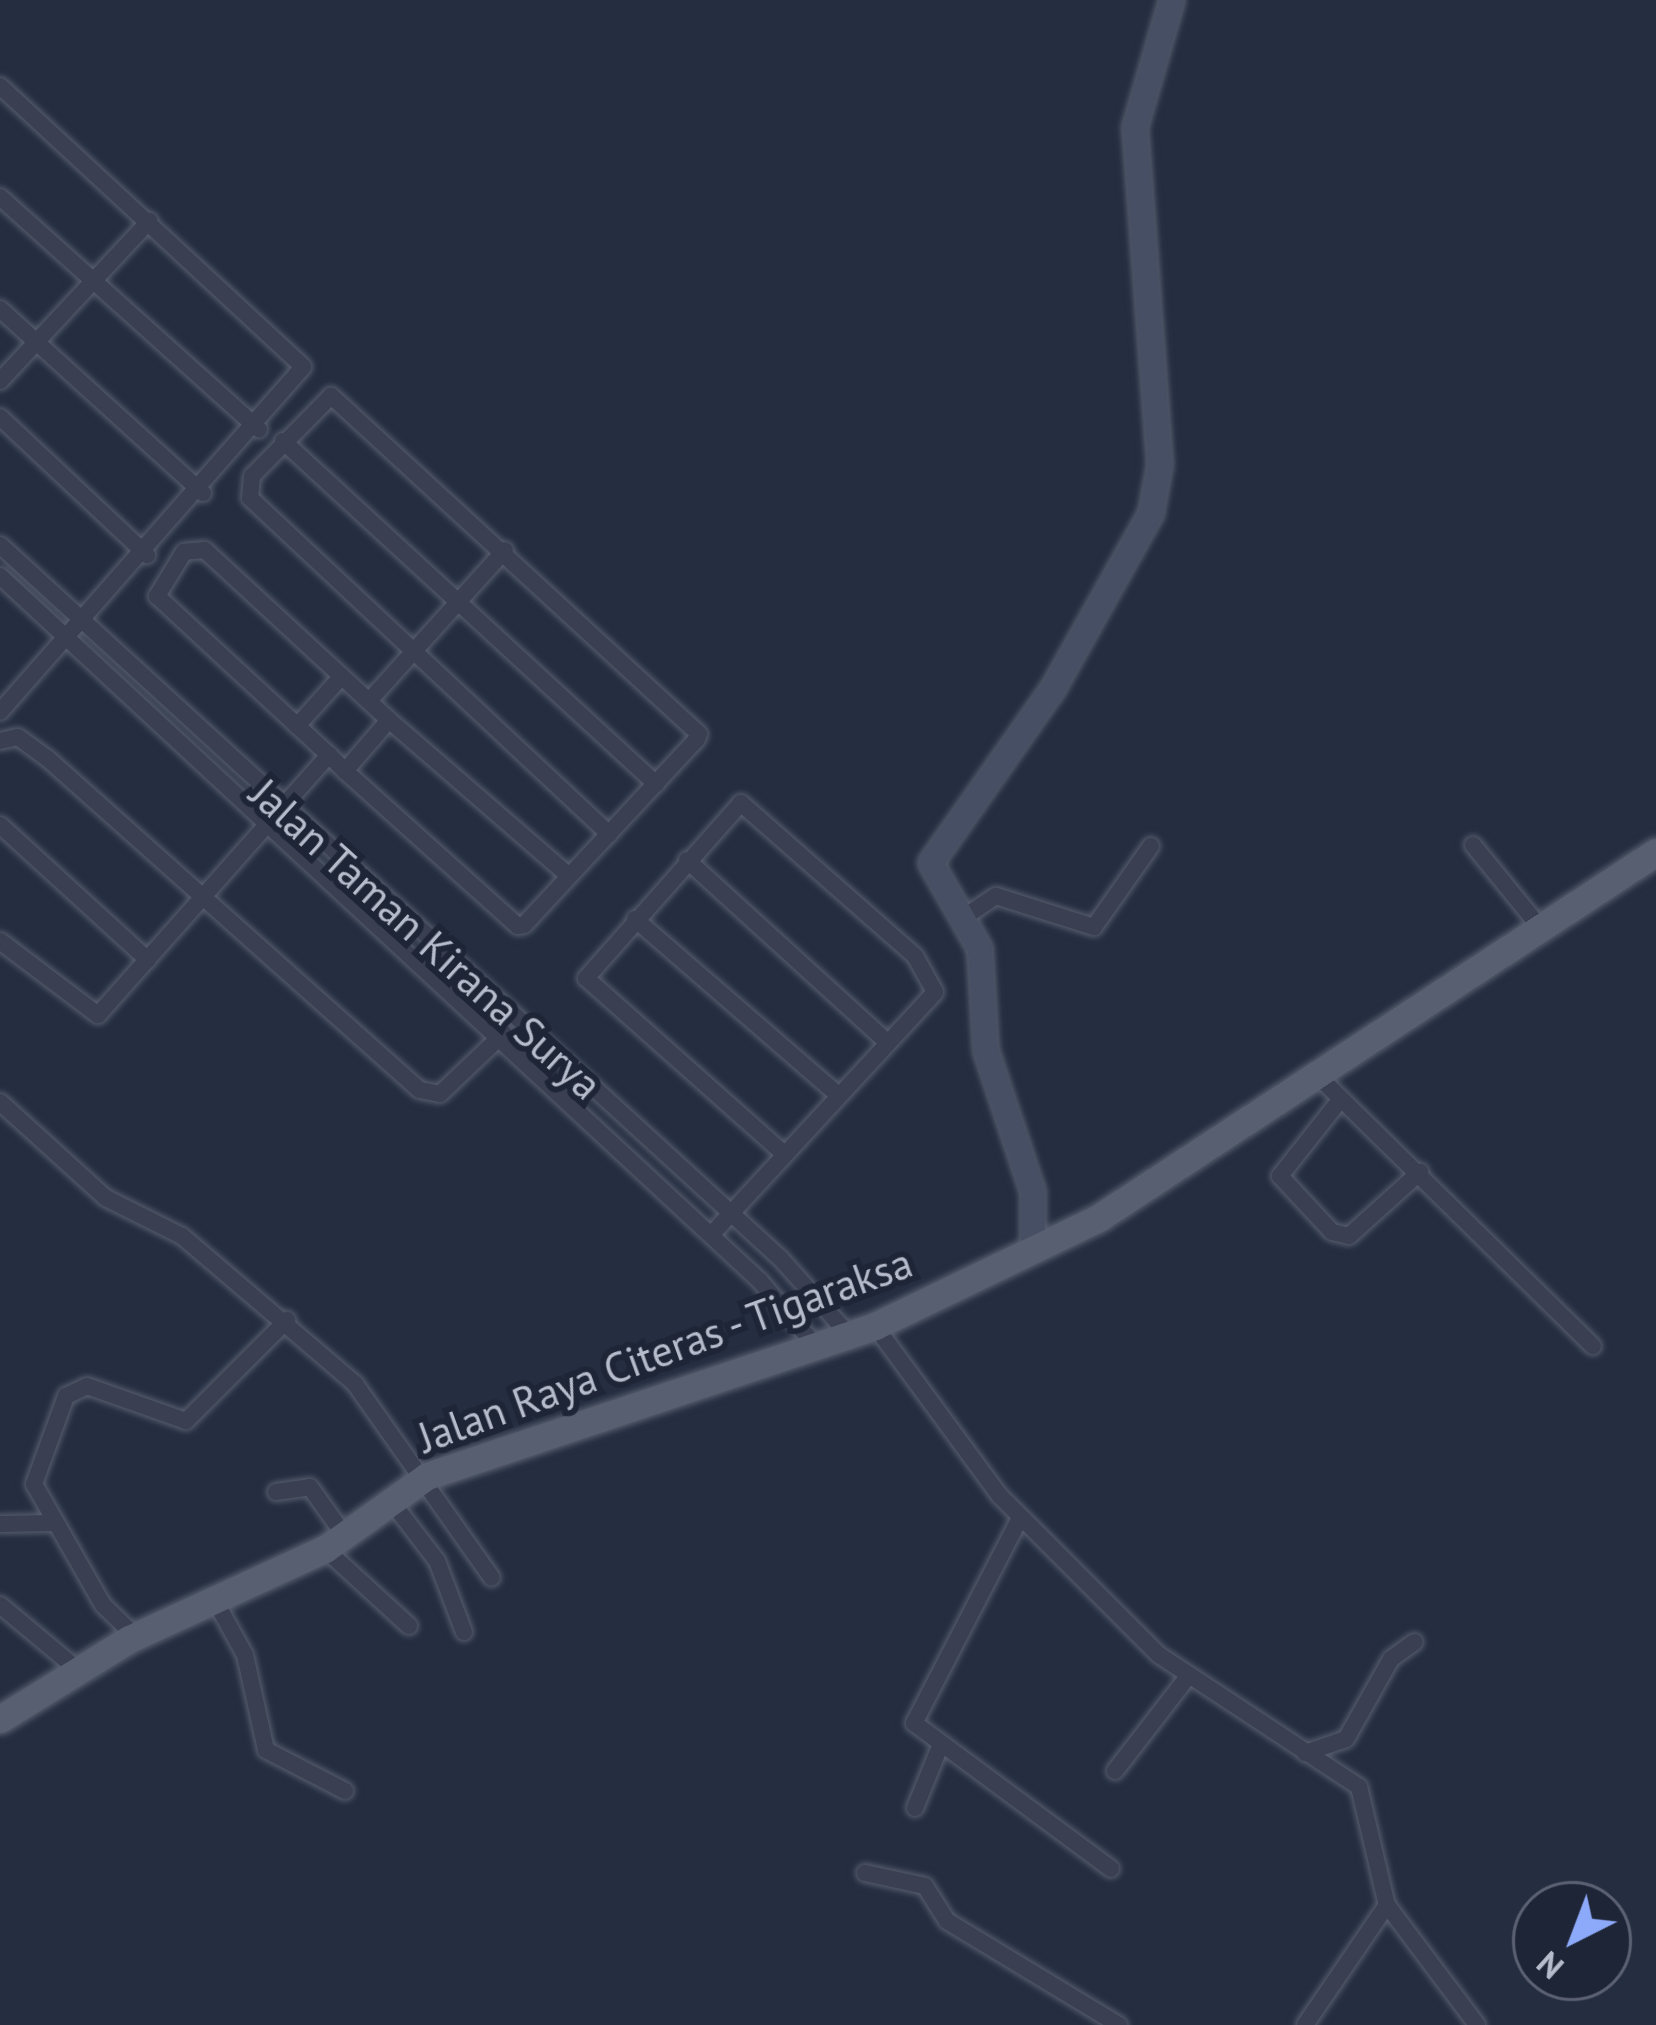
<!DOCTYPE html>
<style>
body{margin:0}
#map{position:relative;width:1656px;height:2025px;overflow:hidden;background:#252e41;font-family:"PT Sans",sans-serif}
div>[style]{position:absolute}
.roads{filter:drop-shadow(0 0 3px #575e6e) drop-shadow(0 0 3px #575e6e)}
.street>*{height:16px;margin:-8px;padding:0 8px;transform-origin:8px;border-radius:8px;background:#3a4051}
.secondary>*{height:24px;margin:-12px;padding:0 12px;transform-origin:12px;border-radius:12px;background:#474f64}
.primary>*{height:27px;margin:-13.5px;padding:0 13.5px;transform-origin:13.5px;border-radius:13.5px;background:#585f71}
span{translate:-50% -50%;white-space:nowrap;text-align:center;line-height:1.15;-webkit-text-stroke:12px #1e2536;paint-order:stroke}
.street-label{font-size:42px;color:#b6bccb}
.north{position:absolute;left:1512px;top:1881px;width:120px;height:120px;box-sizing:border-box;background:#1e2536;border:3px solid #5b6172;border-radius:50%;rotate:222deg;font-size:33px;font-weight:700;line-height:48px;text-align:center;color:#b6bccb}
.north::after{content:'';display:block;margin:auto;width:42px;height:54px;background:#8da9fa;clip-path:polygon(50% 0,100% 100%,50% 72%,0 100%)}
</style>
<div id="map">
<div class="roads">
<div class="street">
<i style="left:0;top:86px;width:413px;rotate:42.8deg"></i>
<i style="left:303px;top:367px;width:459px;rotate:131.3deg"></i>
<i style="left:0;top:197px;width:348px;rotate:41.9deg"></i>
<i style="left:0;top:309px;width:274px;rotate:42.2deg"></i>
<i style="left:0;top:381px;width:219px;rotate:-47deg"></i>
<i style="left:0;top:417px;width:202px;rotate:43.2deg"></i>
<i style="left:283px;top:441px;width:507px;rotate:42.6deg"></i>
<i style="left:0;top:545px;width:1058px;rotate:42.43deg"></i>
<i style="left:781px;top:1259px;width:102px;rotate:48.2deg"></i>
<i style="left:0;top:576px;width:1037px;rotate:42.85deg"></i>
<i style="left:760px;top:1281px;width:87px;rotate:49.2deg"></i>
<i style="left:369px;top:701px;width:203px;rotate:-48deg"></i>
<i style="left:389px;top:720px;width:238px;rotate:40.9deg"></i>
<i style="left:297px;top:726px;width:67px;rotate:-48deg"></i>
<i style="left:0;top:741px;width:18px;rotate:-13deg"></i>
<i style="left:18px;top:737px;width:36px;rotate:36deg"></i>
<i style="left:47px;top:758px;width:499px;rotate:41.7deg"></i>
<i style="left:420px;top:1090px;width:20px;rotate:11deg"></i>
<i style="left:440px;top:1094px;width:88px;rotate:-43.6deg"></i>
<i style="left:345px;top:771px;width:232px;rotate:41.9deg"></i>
<i style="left:518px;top:926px;width:6px;rotate:-9deg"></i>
<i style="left:524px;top:925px;width:254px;rotate:-47.1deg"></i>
<i style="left:697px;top:739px;width:5px;rotate:-68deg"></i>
<i style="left:699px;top:734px;width:500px;rotate:-137.4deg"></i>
<i style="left:331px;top:396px;width:112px;rotate:134.6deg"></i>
<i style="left:252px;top:476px;width:22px;rotate:95deg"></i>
<i style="left:250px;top:498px;width:492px;rotate:43.1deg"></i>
<i style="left:0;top:825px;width:200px;rotate:42.4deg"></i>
<i style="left:1473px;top:845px;width:109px;rotate:50.9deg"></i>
<i style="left:687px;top:860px;width:270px;rotate:42.3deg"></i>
<i style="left:966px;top:916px;width:36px;rotate:-34deg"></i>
<i style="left:996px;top:896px;width:103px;rotate:17.6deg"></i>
<i style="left:1094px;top:927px;width:99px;rotate:-54.9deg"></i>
<i style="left:635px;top:919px;width:269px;rotate:40.9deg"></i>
<i style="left:0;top:941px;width:123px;rotate:37.1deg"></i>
<i style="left:98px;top:1015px;width:348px;rotate:-48.4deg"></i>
<i style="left:329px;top:755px;width:23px;rotate:45deg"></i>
<i style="left:345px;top:771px;width:67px;rotate:-49.2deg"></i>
<i style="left:389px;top:720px;width:251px;rotate:-137.3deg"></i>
<i style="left:205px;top:550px;width:21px;rotate:175deg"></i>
<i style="left:184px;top:552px;width:52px;rotate:121.5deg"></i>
<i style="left:157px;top:596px;width:234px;rotate:42.8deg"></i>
<i style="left:1319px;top:1077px;width:384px;rotate:44.5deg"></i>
<i style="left:1340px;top:1100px;width:97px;rotate:128.3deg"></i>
<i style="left:1280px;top:1176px;width:76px;rotate:47.1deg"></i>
<i style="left:1332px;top:1232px;width:17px;rotate:13deg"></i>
<i style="left:1349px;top:1236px;width:96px;rotate:-42deg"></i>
<i style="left:0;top:1102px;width:143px;rotate:42.2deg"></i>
<i style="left:106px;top:1198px;width:85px;rotate:26.6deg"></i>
<i style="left:182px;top:1236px;width:228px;rotate:40.5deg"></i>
<i style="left:355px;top:1384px;width:237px;rotate:54.8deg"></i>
<i style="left:711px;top:1235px;width:330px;rotate:-47.3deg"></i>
<i style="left:935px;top:992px;width:41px;rotate:-119.1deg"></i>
<i style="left:915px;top:956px;width:232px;rotate:-138.7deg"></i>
<i style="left:741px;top:803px;width:234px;rotate:131.5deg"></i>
<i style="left:586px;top:978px;width:265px;rotate:41.6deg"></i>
<i style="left:875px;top:1326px;width:210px;rotate:53.7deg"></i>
<i style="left:999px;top:1495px;width:226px;rotate:45deg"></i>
<i style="left:1159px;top:1655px;width:240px;rotate:33.4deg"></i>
<i style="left:1359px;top:1787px;width:121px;rotate:76.7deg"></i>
<i style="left:1387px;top:1905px;width:150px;rotate:53.1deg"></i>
<i style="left:276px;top:1492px;width:34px;rotate:-8deg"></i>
<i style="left:310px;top:1487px;width:60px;rotate:54.5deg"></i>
<i style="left:391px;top:1501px;width:76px;rotate:52.5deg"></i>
<i style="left:437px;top:1561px;width:76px;rotate:69.2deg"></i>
<i style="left:1020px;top:1518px;width:231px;rotate:117.3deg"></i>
<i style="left:914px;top:1723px;width:245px;rotate:36.5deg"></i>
<i style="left:0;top:1524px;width:51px;rotate:-1.1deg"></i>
<i style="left:325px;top:1549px;width:114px;rotate:42.5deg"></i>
<i style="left:0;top:1605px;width:102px;rotate:39.8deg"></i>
<i style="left:218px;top:1606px;width:56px;rotate:61.1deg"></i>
<i style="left:245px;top:1655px;width:97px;rotate:77.5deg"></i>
<i style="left:266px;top:1750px;width:89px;rotate:27.4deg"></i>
<i style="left:136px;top:1637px;width:46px;rotate:-135.9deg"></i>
<i style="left:103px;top:1605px;width:139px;rotate:-119.7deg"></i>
<i style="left:34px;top:1484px;width:94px;rotate:-70deg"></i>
<i style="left:66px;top:1396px;width:23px;rotate:-25deg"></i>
<i style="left:87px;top:1386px;width:105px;rotate:19.5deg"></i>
<i style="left:186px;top:1421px;width:143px;rotate:-45deg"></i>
<i style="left:1305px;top:1753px;width:43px;rotate:-18.9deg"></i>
<i style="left:1346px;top:1739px;width:92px;rotate:-60.6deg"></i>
<i style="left:1391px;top:1659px;width:29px;rotate:-36deg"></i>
<i style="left:1115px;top:1771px;width:118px;rotate:-52.3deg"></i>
<i style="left:915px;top:1808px;width:64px;rotate:-67.9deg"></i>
<i style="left:865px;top:1873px;width:61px;rotate:12.2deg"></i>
<i style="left:925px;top:1886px;width:41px;rotate:57.8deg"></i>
<i style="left:947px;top:1921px;width:201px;rotate:31.2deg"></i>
<i style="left:1305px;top:2025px;width:145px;rotate:-55.7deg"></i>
</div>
<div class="secondary">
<i style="left:1033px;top:1251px;width:59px;rotate:-90deg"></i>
<i style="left:1033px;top:1192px;width:149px;rotate:-108.4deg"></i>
<i style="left:986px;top:1051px;width:102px;rotate:-93.4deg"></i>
<i style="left:980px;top:949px;width:99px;rotate:-119.7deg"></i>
<i style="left:931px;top:863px;width:213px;rotate:-55deg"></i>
<i style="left:1053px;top:689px;width:201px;rotate:-60.8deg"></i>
<i style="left:1151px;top:514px;width:50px;rotate:-79.6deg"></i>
<i style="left:1160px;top:465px;width:338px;rotate:-94.2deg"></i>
<i style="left:1135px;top:128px;width:133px;rotate:-73.9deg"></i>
</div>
<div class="primary">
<i style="left:0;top:1719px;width:152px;rotate:-31.8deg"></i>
<i style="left:129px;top:1639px;width:216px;rotate:-24.7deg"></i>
<i style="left:325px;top:1549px;width:125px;rotate:-35.6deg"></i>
<i style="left:427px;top:1476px;width:472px;rotate:-18.5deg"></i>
<i style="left:875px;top:1326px;width:250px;rotate:-25.8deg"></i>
<i style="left:1100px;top:1217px;width:665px;rotate:-33.28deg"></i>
</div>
</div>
<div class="street-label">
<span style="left:426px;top:939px;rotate:42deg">Jalan Taman Kirana Surya</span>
<span style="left:665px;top:1350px;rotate:-20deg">Jalan Raya Citeras - Tigaraksa</span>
</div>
<div class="north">N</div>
</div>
